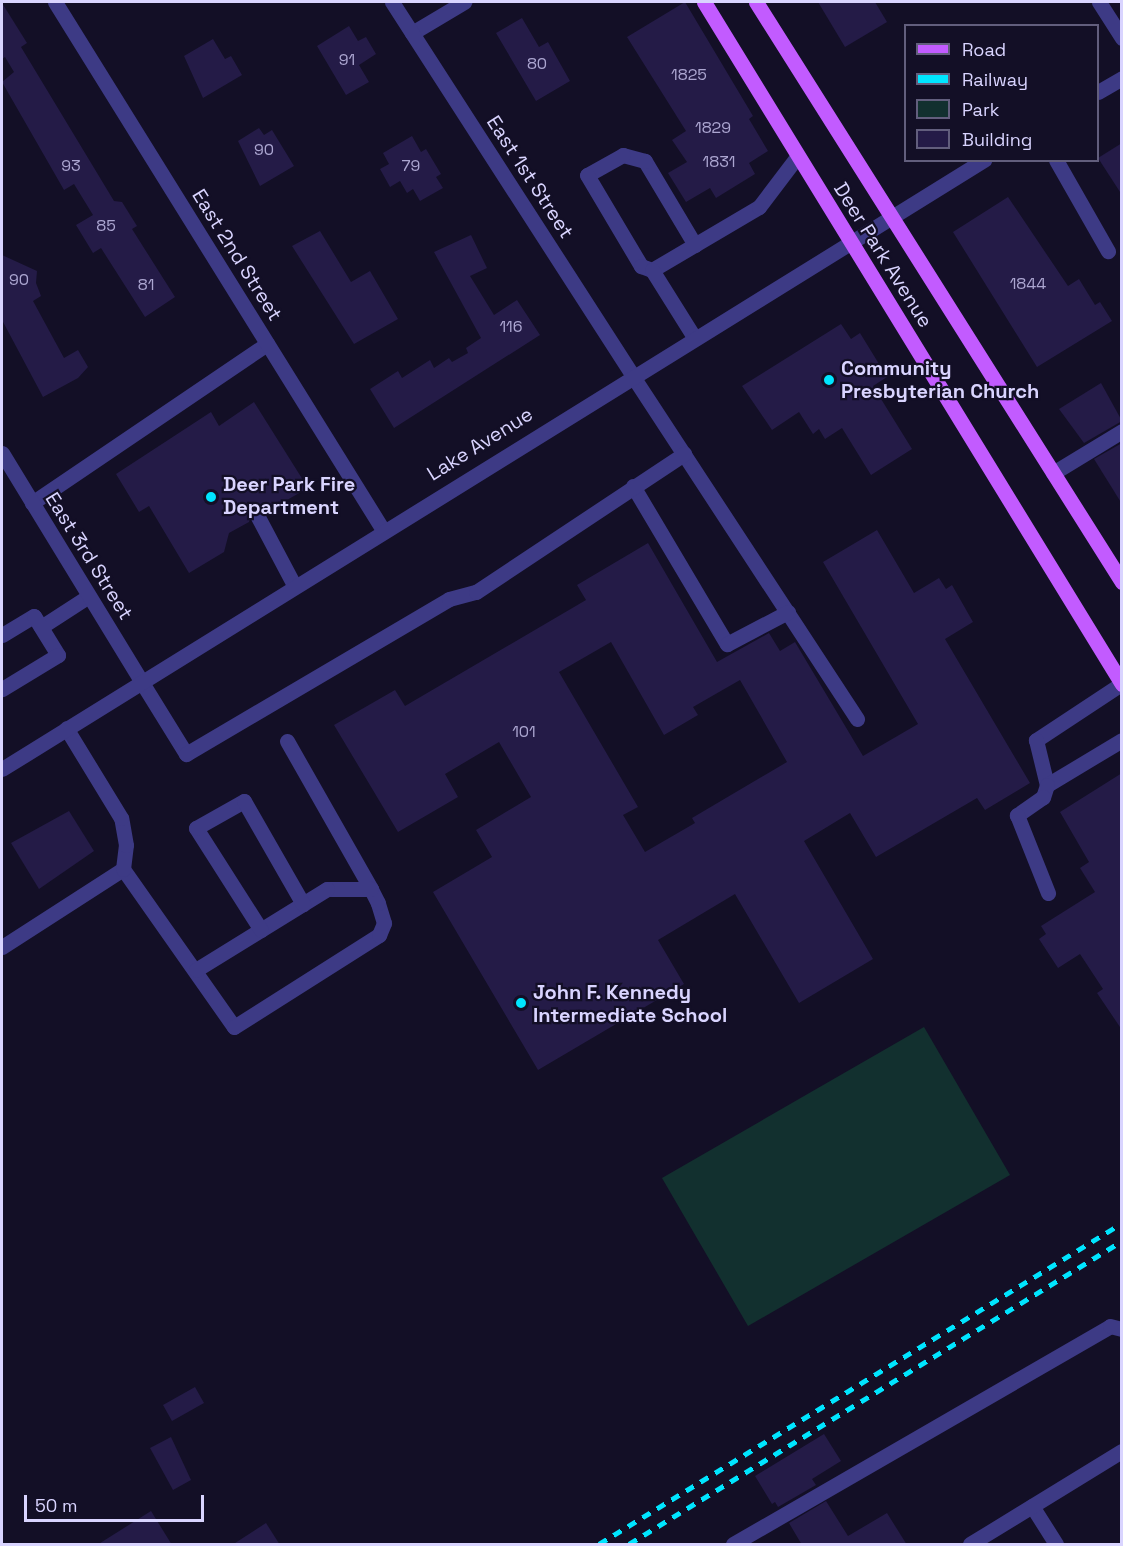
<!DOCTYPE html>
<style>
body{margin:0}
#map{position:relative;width:1123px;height:1546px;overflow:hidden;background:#130f26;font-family:"Space Grotesk",sans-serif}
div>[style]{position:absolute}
.green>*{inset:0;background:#12302f}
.building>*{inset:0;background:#241b47}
.service>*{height:15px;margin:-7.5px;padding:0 7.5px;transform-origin:7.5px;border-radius:7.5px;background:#3d3a85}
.minor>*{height:15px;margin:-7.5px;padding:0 7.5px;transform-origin:7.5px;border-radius:7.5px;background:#3d3a85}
.tertiary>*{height:15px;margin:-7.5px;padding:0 7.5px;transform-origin:7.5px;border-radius:7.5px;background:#3d3a85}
.primary>*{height:15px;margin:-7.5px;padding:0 7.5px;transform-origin:7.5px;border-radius:7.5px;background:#c25bff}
.rail>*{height:4.5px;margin-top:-2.25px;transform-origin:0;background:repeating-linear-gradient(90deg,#00e5ff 0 9px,transparent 0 17px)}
.dots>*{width:16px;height:16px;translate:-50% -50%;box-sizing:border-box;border:3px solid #130f26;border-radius:50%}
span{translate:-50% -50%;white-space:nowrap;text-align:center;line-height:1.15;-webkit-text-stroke:4.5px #130f26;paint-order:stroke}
.number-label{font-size:16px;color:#aca6d1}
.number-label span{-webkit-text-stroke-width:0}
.street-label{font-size:20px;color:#d9d4ff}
.poi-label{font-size:20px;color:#d9d4ff;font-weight:700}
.left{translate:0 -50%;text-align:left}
.frame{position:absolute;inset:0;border:3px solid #d9d4ff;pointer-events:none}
.legend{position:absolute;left:904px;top:24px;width:195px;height:138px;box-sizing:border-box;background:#130f26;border:2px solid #625e7d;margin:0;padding:8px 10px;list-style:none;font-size:18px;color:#d9d4ff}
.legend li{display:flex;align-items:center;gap:12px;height:30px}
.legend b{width:30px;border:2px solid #625e7d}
.scale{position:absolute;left:24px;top:1495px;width:180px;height:27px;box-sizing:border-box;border:3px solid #d9d4ff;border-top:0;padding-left:8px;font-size:18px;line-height:21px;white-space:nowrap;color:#d9d4ff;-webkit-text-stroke:4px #130f26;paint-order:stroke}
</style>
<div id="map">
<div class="green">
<i style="clip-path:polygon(924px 1027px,1010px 1175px,748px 1326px,662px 1178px)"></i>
</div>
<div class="building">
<i style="clip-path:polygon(685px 2px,753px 116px,749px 119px,768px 151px,749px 163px,755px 174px,716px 198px,710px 188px,686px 202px,668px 173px,687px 162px,672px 140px,686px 131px,627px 37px)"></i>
<i style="clip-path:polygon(818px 2px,875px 2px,887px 22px,845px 47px)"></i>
<i style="clip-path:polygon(2px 3px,27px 43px,21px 47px,114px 201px,122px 202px,137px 226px,132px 229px,175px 297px,145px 317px,101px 248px,93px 253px,76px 225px,93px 215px,74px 184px,64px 190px,2px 82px,14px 72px,5px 57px,2px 59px)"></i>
<i style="clip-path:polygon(522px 18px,539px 47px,548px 42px,570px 81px,536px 101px,496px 33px)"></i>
<i style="clip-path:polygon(349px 26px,358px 41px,366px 37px,376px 54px,359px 65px,369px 82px,346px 95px,317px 46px)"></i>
<i style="clip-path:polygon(213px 39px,225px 59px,231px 56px,242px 75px,203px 98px,184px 56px)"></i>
<i style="clip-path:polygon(259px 128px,264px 135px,272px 130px,294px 166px,260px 186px,238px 141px)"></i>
<i style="clip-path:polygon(412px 136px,421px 152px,426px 149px,441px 174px,436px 177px,443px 188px,420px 201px,413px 189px,407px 193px,400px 181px,390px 187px,380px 169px,389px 164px,383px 153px)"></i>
<i style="clip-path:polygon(1122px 143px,1122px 195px,1098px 158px)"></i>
<i style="clip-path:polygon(1008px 197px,1068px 286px,1079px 279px,1095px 305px,1100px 302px,1112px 321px,1037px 367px,953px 232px)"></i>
<i style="clip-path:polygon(320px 231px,351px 282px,370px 271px,398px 319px,354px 344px,292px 246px)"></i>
<i style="clip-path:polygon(471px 235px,487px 268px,470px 276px,494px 315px,517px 300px,540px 335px,394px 428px,370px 389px,398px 371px,402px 378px,430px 360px,434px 368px,449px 358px,452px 362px,468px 353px,466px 348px,481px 338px,434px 252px)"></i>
<i style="clip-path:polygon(2px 255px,37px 271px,36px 283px,41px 296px,33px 301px,64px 358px,78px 350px,88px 367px,78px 378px,43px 397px,2px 320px)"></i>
<i style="clip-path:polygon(841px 324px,851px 339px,860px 333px,887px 377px,873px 386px,912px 449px,871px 475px,842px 428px,825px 439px,819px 429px,813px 434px,799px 412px,772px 430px,742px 386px)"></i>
<i style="clip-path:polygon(1101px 383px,1122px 421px,1084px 443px,1059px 409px)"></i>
<i style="clip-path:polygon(254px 402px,308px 488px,266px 512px,253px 509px,249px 522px,229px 533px,224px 552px,189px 573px,149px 506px,139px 512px,116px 474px,211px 412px,219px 426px)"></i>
<i style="clip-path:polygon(1122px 443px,1122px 504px,1094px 459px)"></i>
<i style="clip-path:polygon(evenodd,877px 530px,914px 593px,939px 578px,946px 589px,952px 585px,973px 622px,945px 639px,1030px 783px,985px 810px,977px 798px,876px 857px,850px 813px,804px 841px,873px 959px,799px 1003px,735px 894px,658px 940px,684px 984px,538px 1070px,433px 892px,492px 857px,476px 830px,531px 797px,499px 742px,445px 774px,458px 797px,398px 832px,334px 725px,395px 690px,405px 706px,586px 600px,577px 585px,648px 543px,717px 662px,769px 633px,780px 651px,795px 642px,863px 756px,918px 724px,823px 562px,877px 530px,611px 642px,664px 735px,698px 715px,693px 707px,740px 680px,787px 762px,692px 818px,695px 823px,645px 852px,623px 815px,638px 807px,559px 672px,611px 642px)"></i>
<i style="clip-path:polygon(1122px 773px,1122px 1030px,1097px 993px,1103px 989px,1080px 954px,1058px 968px,1039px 939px,1046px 934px,1041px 926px,1095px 892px,1080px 868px,1089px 862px,1060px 812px)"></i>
<i style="clip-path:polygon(69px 811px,94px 851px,39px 889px,11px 843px)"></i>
<i style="clip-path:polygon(195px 1387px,204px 1403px,172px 1421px,163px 1405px)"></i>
<i style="clip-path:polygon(824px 1434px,841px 1461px,812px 1479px,816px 1485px,778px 1507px,775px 1502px,772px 1504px,755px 1476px)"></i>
<i style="clip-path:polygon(171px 1437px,191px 1480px,173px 1490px,150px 1448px)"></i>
<i style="clip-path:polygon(826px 1501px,848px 1536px,887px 1513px,907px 1545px,802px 1545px,789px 1523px)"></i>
<i style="clip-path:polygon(151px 1511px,172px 1545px,97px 1545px)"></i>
<i style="clip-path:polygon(266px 1523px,280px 1545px,232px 1545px)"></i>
</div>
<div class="service">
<i style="left:412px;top:33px;width:61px;rotate:-30.8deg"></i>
<i style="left:1056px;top:160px;width:105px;rotate:60.3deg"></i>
<i style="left:695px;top:245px;width:98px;rotate:-120.8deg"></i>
<i style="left:645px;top:161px;width:23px;rotate:-165deg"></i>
<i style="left:623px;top:155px;width:41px;rotate:150.9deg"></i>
<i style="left:587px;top:175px;width:106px;rotate:59.3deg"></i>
<i style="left:641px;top:266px;width:12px;rotate:20deg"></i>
<i style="left:652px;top:270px;width:124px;rotate:-30.5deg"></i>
<i style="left:759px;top:207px;width:63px;rotate:-52.8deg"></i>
<i style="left:652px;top:270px;width:79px;rotate:57.9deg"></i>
<i style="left:632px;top:375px;width:411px;rotate:56.8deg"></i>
<i style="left:1053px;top:473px;width:81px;rotate:-31.3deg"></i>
<i style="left:633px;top:486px;width:184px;rotate:59.3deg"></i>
<i style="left:727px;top:644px;width:69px;rotate:-27.7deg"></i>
<i style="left:32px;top:503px;width:284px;rotate:-34.1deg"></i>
<i style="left:258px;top:517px;width:77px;rotate:62.1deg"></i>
<i style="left:41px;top:627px;width:57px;rotate:-32.9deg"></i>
<i style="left:2px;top:635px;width:37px;rotate:-31deg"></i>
<i style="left:34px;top:616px;width:46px;rotate:58.4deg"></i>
<i style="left:58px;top:655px;width:66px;rotate:148.7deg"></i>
<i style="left:141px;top:681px;width:86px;rotate:58.3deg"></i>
<i style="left:186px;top:754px;width:305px;rotate:-30.5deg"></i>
<i style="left:449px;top:599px;width:28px;rotate:-15deg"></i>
<i style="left:476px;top:592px;width:250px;rotate:-33.6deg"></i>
<i style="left:1121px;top:684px;width:102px;rotate:146.6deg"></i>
<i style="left:1036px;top:740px;width:46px;rotate:76.3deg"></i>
<i style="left:1047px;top:785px;width:87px;rotate:-31deg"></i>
<i style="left:287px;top:741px;width:170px;rotate:60.4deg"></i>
<i style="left:1047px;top:785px;width:13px;rotate:108deg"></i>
<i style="left:1043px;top:797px;width:32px;rotate:145deg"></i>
<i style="left:1017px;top:815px;width:84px;rotate:68.3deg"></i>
<i style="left:123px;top:869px;width:193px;rotate:54.9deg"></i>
<i style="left:234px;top:1027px;width:172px;rotate:-32.4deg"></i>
<i style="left:379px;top:935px;width:13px;rotate:-67deg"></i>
<i style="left:384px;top:923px;width:21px;rotate:-107deg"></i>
<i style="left:378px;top:903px;width:16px;rotate:-117deg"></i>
<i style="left:371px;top:889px;width:44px;rotate:180deg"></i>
<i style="left:327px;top:889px;width:154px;rotate:148.3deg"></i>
<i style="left:261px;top:930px;width:121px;rotate:-122.5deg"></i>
<i style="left:196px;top:828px;width:55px;rotate:-29.4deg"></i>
<i style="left:244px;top:801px;width:119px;rotate:60.2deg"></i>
<i style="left:2px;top:947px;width:144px;rotate:-32.8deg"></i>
<i style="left:123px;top:869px;width:24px;rotate:-83deg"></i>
<i style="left:126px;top:845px;width:27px;rotate:-100deg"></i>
<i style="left:121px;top:818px;width:105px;rotate:-121.4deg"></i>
<i style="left:1032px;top:1506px;width:45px;rotate:57.7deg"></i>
<i style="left:733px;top:1544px;width:435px;rotate:-30deg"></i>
<i style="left:1110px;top:1326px;width:12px;rotate:14deg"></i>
</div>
<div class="minor">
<i style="left:55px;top:2px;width:622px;rotate:58.15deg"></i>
<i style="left:392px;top:2px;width:444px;rotate:57.2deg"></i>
<i style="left:1099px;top:2px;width:43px;rotate:57.4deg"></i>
<i style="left:2px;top:453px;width:267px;rotate:58.6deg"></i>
</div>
<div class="tertiary">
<i style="left:1098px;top:92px;width:28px;rotate:-30deg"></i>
<i style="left:2px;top:769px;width:1156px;rotate:-31.81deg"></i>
<i style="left:970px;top:1544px;width:178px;rotate:-31.5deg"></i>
</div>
<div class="primary">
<i style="left:704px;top:2px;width:800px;rotate:58.5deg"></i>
<i style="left:756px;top:2px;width:686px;rotate:57.75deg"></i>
</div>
<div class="rail">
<i style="left:599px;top:1544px;width:614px;rotate:-31.54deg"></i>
<i style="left:629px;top:1544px;width:579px;rotate:-31.58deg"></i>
</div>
<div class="dots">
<i style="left:829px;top:380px;background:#00e5ff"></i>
<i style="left:211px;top:497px;background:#00e5ff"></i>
<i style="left:521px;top:1003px;background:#00e5ff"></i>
</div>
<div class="number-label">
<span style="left:347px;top:60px">91</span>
<span style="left:537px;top:64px">80</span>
<span style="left:689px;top:75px">1825</span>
<span style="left:713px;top:128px">1829</span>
<span style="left:264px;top:150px">90</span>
<span style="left:719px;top:162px">1831</span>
<span style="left:71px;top:166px">93</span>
<span style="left:411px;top:166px">79</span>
<span style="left:106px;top:226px">85</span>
<span style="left:19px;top:280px">90</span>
<span style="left:1028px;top:284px">1844</span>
<span style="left:146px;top:285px">81</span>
<span style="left:511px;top:327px">116</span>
<span style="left:524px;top:732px">101</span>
</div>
<div class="street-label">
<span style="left:530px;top:177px;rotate:57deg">East 1st Street</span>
<span style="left:237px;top:255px;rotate:58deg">East 2nd Street</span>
<span style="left:883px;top:255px;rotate:58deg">Deer Park Avenue</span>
<span style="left:480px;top:444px;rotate:-32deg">Lake Avenue</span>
<span style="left:89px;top:556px;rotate:58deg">East 3rd Street</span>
</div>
<div class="poi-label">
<span class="left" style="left:841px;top:380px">Community<br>Presbyterian Church</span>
<span class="left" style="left:223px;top:496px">Deer Park Fire<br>Department</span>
<span class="left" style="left:533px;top:1004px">John F. Kennedy<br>Intermediate School</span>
</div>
<div class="frame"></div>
<ul class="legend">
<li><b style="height:8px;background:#c25bff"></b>Road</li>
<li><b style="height:8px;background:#00e5ff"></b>Railway</li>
<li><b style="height:16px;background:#12302f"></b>Park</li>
<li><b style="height:16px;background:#241b47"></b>Building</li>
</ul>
<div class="scale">50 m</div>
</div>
